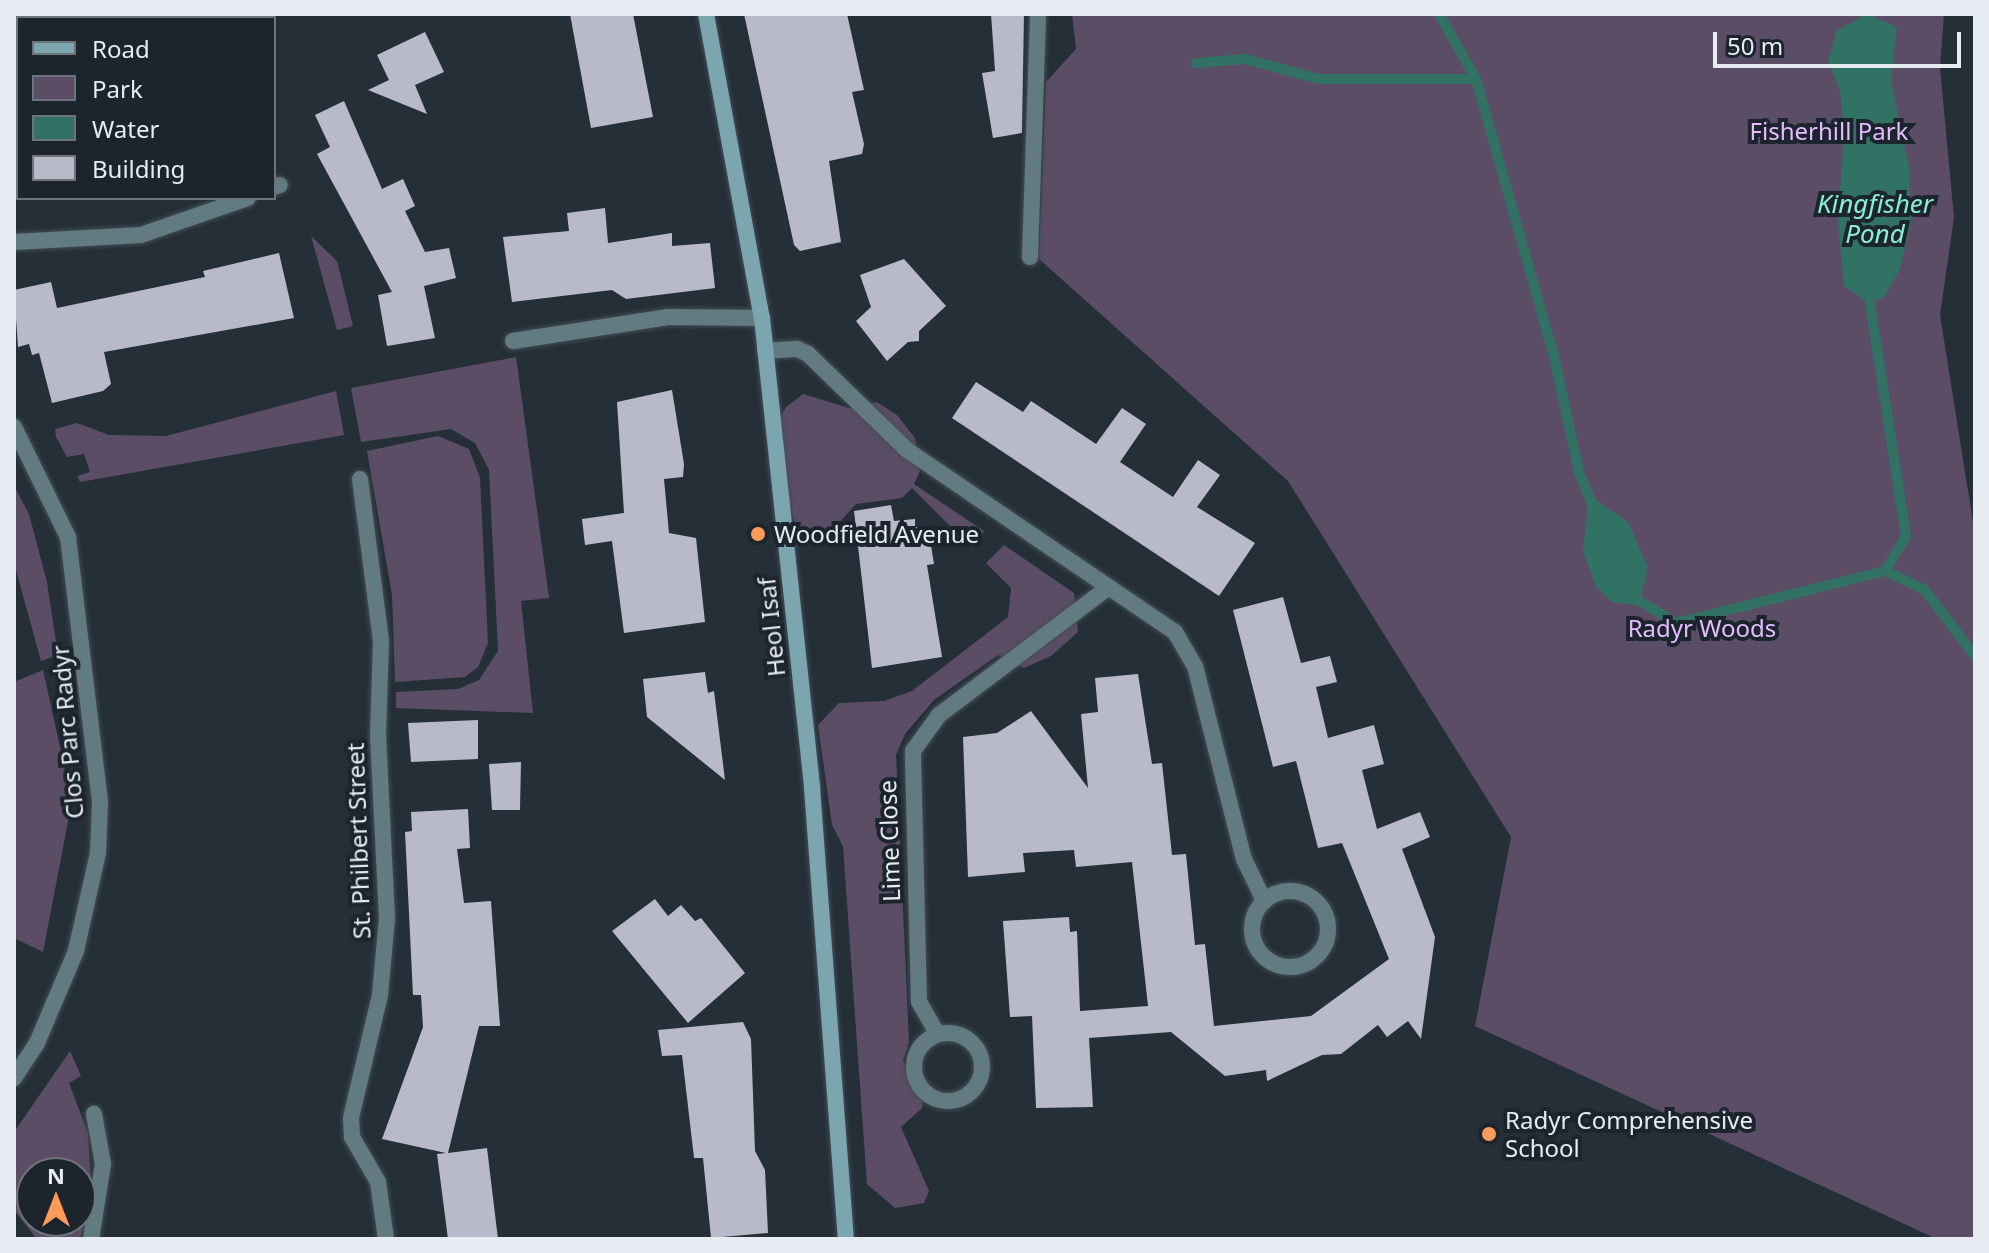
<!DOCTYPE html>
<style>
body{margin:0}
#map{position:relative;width:1989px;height:1253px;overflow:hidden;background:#252f37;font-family:"Noto Sans",sans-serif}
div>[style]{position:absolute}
.green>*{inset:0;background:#5c4d66}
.water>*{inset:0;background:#327265}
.stream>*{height:10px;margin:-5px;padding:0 5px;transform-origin:5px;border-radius:5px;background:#327265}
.building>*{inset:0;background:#b8bac9}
.roads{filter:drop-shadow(0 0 2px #444d55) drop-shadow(0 0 2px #444d55)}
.service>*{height:16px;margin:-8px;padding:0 8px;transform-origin:8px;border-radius:8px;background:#617b80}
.minor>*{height:16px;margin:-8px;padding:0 8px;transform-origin:8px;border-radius:8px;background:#617b80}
.minor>.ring{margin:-8px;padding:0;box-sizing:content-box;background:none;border:16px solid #617b80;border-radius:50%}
.secondary>*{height:16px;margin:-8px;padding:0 8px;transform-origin:8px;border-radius:8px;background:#7ca6af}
.dots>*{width:22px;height:22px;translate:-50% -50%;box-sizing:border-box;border:4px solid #1c252d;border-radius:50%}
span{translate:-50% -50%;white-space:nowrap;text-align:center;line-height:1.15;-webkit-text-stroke:8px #1c252d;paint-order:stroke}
.park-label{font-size:24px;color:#e5bdff}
.poi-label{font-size:24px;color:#e6ecf1}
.left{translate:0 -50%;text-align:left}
.street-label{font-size:24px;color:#e6ecf1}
.water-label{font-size:26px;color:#89edd7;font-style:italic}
.frame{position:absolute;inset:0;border:16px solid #e6ecf1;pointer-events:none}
.legend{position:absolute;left:16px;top:16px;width:260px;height:184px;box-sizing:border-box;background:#1c252d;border:2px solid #6d757b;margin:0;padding:10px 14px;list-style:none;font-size:24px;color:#e6ecf1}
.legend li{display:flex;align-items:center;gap:16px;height:40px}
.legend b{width:40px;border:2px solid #6d757b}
.north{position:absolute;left:16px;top:1157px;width:80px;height:80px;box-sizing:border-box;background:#1c252d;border:2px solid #6d757b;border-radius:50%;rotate:0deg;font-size:22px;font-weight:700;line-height:32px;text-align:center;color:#e6ecf1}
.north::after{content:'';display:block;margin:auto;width:28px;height:36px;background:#ff9b5a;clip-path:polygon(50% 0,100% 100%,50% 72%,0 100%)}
.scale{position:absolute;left:1713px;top:32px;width:248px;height:36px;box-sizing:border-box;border:4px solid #e6ecf1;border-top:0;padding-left:10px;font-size:24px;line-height:28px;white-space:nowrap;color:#e6ecf1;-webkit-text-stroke:6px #1c252d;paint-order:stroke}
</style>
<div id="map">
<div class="green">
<i style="clip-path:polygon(1072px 14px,1944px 14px,1940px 67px,1954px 218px,1940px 315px,1975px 535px,1975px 1239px,1937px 1239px,1475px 1026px,1511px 837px,1288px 481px,1039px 259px,1046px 82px,1076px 49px)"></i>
<i style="clip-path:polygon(311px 236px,337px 261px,353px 326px,337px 330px)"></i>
<i style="clip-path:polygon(516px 357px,549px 598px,521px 601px,533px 713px,396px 708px,396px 692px,458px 689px,479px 680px,498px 651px,489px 470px,475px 443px,451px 429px,361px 442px,351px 388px)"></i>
<i style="clip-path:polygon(336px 391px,344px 435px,80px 482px,77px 476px,90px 472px,84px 454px,67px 457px,56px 437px,55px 429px,77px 423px,109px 435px,166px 436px)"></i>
<i style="clip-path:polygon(803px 394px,849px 408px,877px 402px,897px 415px,915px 438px,920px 471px,914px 484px,984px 531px,972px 548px,912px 488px,902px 498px,856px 504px,828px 535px,797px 530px,768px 439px,786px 407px)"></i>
<i style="clip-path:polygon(438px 436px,469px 449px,480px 478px,488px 643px,478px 667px,465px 677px,395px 682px,392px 595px,367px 451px)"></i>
<i style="clip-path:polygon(14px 486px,29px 514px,47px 582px,58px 655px,41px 661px,14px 563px)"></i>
<i style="clip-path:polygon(1004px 545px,1074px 593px,1078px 632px,1051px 656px,1024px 668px,998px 655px,934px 700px,905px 734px,896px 755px,909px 1042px,903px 1061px,923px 1098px,922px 1108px,901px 1127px,929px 1191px,924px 1203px,895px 1208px,867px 1184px,843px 846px,832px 825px,818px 725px,839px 703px,884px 701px,912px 691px,1008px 617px,1011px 588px,986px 563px)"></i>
<i style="clip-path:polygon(43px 670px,72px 801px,43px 952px,14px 938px,14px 682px)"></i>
<i style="clip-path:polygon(evenodd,70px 1051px,81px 1076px,69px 1083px,88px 1133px,92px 1197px,80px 1239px,37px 1239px,14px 1210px,14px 1132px,70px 1051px,32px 1173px,80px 1173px,80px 1221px,32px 1221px,32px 1173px)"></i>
</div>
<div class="water">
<i style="clip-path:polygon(1867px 14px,1897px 27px,1891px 81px,1909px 167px,1911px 223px,1900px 269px,1885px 296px,1870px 304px,1844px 286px,1838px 222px,1844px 133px,1840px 91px,1828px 61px,1837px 30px)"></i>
<i style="clip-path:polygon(1589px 495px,1628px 522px,1648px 567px,1639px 605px,1613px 603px,1596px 587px,1583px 551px)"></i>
</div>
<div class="stream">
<i style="left:1439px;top:14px;width:75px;rotate:60.4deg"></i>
<i style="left:1476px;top:79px;width:288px;rotate:74.3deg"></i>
<i style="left:1554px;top:356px;width:119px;rotate:77.8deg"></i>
<i style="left:1579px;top:472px;width:37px;rotate:68deg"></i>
<i style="left:1196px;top:63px;width:49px;rotate:-4.7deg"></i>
<i style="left:1245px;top:59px;width:77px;rotate:15.1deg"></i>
<i style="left:1319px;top:79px;width:157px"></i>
<i style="left:1885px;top:571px;width:44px;rotate:25.4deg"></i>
<i style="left:1925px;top:590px;width:83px;rotate:52.9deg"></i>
<i style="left:1633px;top:597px;width:50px;rotate:31.2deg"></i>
<i style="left:1676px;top:623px;width:215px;rotate:-14deg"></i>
<i style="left:1885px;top:571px;width:41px;rotate:-59deg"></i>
<i style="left:1906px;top:536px;width:235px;rotate:-98.8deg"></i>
</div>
<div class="building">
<i style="clip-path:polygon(570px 14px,633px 14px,653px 117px,591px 128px)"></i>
<i style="clip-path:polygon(744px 14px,847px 14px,864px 90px,852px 92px,864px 144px,862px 154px,829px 161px,841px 242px,800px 251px,794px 245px)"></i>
<i style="clip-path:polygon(991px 14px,1024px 14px,1022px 133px,993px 138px,982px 73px,995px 71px)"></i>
<i style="clip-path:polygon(425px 32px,444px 72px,415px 85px,427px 114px,368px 90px,389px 80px,377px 55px)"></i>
<i style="clip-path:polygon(344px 101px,382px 189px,403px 179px,415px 206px,405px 211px,425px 252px,449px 248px,456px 278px,424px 286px,435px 338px,387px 346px,378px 295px,392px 292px,317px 154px,330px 147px,315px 115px)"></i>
<i style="clip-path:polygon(605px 208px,608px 243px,672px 233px,672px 246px,710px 243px,715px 288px,626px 299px,612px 290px,512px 302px,503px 237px,569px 231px,567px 213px)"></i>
<i style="clip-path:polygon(279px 253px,294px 318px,104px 352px,111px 384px,103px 391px,52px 403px,39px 353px,32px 355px,29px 344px,18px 347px,14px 290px,51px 282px,57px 308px,205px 277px,203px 271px)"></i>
<i style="clip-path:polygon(904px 259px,946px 306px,919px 331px,919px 341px,908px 342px,887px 361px,856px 321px,871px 307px,860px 275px)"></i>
<i style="clip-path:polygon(976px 382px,1023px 412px,1031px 401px,1096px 444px,1122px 408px,1146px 424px,1120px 462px,1173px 497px,1198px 460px,1220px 475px,1197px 507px,1255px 543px,1219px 596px,952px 418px)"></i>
<i style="clip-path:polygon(672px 390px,684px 464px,683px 477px,664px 479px,669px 533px,696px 538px,705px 622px,624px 633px,612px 541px,585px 545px,582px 519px,624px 513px,617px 402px)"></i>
<i style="clip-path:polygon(891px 505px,894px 521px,915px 519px,915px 527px,928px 527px,934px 564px,927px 565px,942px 657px,872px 668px,854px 511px)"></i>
<i style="clip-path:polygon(1283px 597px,1301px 663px,1330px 656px,1337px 682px,1316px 687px,1328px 738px,1374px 725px,1384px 764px,1362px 770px,1377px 829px,1420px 812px,1430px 837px,1402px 849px,1435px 937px,1421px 1039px,1408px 1021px,1387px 1037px,1378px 1025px,1341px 1054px,1322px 1055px,1267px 1081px,1266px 1070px,1225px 1076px,1171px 1032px,1089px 1038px,1093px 1107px,1036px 1108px,1032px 1016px,1010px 1017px,1003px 921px,1069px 917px,1070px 932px,1077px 931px,1080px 1011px,1148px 1006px,1132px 862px,1076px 867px,1074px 850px,1023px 853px,1025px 872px,968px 877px,963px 737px,997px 733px,1031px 711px,1088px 788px,1081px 714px,1098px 712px,1095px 678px,1138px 674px,1152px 764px,1162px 763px,1172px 855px,1186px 854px,1195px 945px,1205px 944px,1214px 1026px,1311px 1016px,1389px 959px,1342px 843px,1318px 848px,1296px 761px,1273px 767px,1233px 610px)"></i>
<i style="clip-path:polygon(705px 672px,708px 693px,714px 691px,725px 780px,647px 717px,643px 679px)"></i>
<i style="clip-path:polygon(478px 720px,478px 759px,411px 762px,408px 723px)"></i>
<i style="clip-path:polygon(521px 762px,520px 810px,492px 810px,489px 764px)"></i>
<i style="clip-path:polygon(468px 809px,470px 848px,457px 849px,464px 903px,491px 901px,500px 1026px,479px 1026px,448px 1153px,487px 1148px,498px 1239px,448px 1239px,437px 1154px,446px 1153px,382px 1139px,423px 1027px,421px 995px,413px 995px,405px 832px,412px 831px,411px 812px)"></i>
<i style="clip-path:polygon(655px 899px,668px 916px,681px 905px,695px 921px,701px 918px,745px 973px,688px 1023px,612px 931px)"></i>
<i style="clip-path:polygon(743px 1022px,751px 1039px,755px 1151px,765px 1170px,768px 1233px,711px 1238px,703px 1158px,694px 1158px,682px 1055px,662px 1056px,658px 1030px)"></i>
</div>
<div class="roads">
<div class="service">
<i style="left:1030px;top:257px;width:243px;rotate:-88.1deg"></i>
</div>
<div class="minor">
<i style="left:274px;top:187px;width:6px;rotate:-18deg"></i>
<i style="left:14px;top:242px;width:127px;rotate:-3.2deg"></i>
<i style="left:141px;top:235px;width:113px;rotate:-19.1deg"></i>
<i style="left:513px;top:341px;width:157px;rotate:-8.8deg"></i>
<i style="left:668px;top:317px;width:94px;rotate:0.6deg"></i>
<i style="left:765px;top:351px;width:32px;rotate:-4deg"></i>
<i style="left:797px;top:349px;width:12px;rotate:24deg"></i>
<i style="left:808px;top:354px;width:138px;rotate:44.1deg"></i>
<i style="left:907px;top:450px;width:324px;rotate:34.2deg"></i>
<i style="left:1175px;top:632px;width:39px;rotate:60deg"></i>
<i style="left:1195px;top:666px;width:199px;rotate:75.8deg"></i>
<i style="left:1244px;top:859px;width:47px;rotate:64.5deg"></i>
<i style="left:14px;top:427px;width:123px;rotate:63.9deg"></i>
<i style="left:68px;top:537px;width:267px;rotate:83.1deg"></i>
<i style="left:100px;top:802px;width:51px;rotate:92.2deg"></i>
<i style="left:98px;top:853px;width:100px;rotate:102.7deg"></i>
<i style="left:76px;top:951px;width:100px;rotate:113deg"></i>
<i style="left:37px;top:1043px;width:42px;rotate:123.3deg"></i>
<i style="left:360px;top:479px;width:163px;rotate:82.6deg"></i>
<i style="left:381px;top:641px;width:94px;rotate:91.8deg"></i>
<i style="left:378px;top:735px;width:183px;rotate:87.2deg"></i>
<i style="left:387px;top:918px;width:77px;rotate:95.2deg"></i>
<i style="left:380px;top:995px;width:126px;rotate:103.3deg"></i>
<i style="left:351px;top:1118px;width:19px;rotate:87deg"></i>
<i style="left:352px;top:1137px;width:52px;rotate:60deg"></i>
<i style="left:378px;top:1182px;width:58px;rotate:82deg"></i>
<i class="ring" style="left:1252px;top:891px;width:60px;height:60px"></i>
<i style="left:937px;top:1033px;width:36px;rotate:-120deg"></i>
<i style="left:919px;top:1002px;width:251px;rotate:-91.4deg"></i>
<i style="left:913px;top:751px;width:44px;rotate:-54.2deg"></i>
<i style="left:939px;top:715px;width:209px;rotate:-37deg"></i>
<i class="ring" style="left:914px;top:1033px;width:52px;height:52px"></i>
<i style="left:91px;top:1239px;width:76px;rotate:-80.9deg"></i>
<i style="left:103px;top:1164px;width:51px;rotate:-100.2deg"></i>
</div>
<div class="secondary">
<i style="left:706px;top:14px;width:309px;rotate:79.6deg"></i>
<i style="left:762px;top:318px;width:473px;rotate:83.9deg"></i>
<i style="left:812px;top:788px;width:452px;rotate:85.7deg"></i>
</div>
</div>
<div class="dots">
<i style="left:758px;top:534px;background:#ff9b5a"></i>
<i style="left:1489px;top:1134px;background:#ff9b5a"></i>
</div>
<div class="park-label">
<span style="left:1829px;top:131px">Fisherhill Park</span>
<span style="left:1702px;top:628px">Radyr Woods</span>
</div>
<div class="poi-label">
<span class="left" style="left:774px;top:534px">Woodfield Avenue</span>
<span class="left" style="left:1505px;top:1134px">Radyr Comprehensive<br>School</span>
</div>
<div class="street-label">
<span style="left:771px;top:627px;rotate:-96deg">Heol Isaf</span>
<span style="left:67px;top:732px;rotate:-95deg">Clos Parc Radyr</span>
<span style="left:358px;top:841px;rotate:-92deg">St. Philbert Street</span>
<span style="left:889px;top:841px;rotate:-92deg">Lime Close</span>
</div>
<div class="water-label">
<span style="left:1875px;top:219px">Kingfisher<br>Pond</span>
</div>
<div class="frame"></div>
<ul class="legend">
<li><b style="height:10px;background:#7ca6af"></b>Road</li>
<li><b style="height:22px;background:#5c4d66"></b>Park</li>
<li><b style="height:22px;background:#327265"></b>Water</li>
<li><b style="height:22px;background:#b8bac9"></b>Building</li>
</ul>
<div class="north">N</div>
<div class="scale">50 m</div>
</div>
